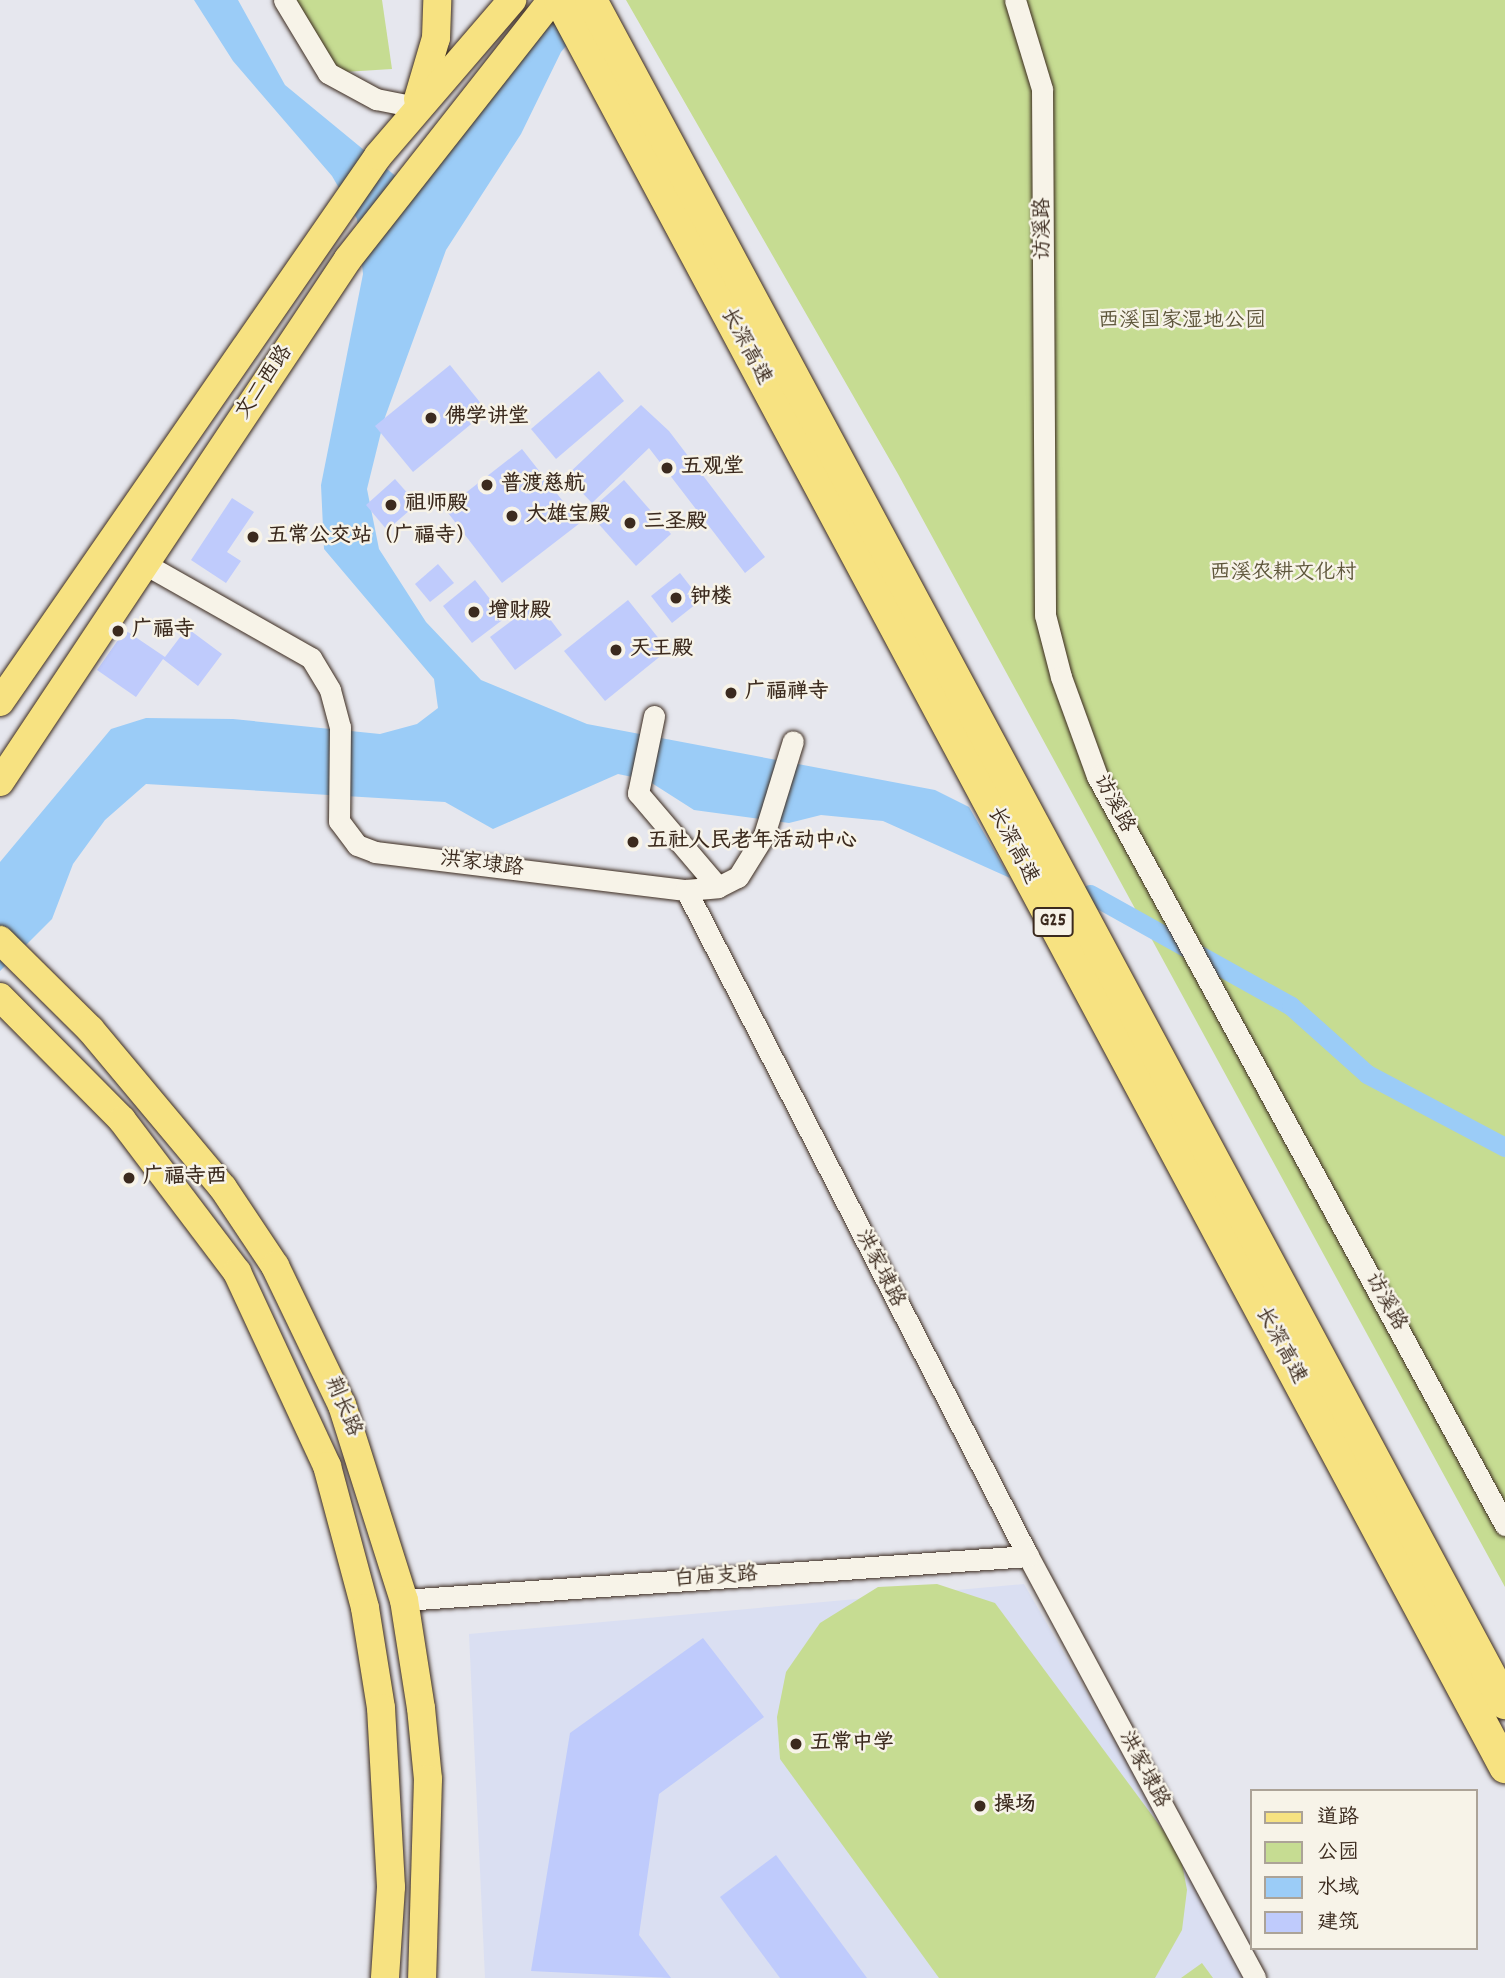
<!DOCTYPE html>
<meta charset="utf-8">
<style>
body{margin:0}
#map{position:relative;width:1505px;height:1978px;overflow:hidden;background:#e6e7ee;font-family:Dekko,"LXGW WenKai TC",sans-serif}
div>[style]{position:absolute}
.built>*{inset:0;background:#dadff2}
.green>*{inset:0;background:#c6dc92}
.water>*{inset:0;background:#9bccf7}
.canal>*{height:19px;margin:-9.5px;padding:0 9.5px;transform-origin:9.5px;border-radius:9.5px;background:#9bccf7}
.building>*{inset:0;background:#bfcbfc}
.roads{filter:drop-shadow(0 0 2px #3b2a1e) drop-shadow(0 0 2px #3b2a1e)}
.minor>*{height:21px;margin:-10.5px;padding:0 10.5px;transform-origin:10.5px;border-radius:10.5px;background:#f7f3e8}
.major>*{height:28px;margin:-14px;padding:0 14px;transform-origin:14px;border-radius:14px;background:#f7e281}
.highway>*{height:32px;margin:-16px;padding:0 16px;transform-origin:16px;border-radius:16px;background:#f7e281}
.dots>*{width:19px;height:19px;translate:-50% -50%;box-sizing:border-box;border:4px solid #f7f3e8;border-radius:50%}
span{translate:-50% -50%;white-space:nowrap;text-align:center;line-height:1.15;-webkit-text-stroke:5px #f7f3e8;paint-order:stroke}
.shield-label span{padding:2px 5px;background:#f7f3e8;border:2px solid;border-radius:5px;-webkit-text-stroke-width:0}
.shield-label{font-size:19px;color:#3b2a1e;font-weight:700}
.street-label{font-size:21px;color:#3b2a1e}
.park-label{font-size:21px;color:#5e563b}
.poi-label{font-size:21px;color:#3b2a1e;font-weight:700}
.left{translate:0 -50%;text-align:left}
.legend{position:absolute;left:1250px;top:1789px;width:228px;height:161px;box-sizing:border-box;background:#f7f3e8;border:2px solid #aca397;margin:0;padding:9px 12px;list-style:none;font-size:21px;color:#3b2a1e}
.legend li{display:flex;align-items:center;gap:14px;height:35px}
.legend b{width:35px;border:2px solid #aca397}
</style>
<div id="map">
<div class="built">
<i style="clip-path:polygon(1024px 1584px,1180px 1853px,1243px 1978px,485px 1978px,469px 1634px)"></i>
</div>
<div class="green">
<i style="clip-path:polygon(286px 0,382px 0,392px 69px,328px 73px)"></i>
<i style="clip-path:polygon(626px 0,1505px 0,1505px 1587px,898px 474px)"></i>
<i style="clip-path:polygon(937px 1584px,995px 1603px,1180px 1853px,1187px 1890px,1182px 1930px,1155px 1978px,939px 1978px,780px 1759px,777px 1717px,786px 1672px,820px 1623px,878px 1587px)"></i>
<i style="clip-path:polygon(1202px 1963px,1213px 1978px,1181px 1978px)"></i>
</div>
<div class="water">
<i style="clip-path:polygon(194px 0,238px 0,285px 85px,398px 178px,571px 0,605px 0,561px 52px,521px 134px,446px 250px,384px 420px,367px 489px,379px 549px,426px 622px,481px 680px,587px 724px,935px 790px,969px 807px,1010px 878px,883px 821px,821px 815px,789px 823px,694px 810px,647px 780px,618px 774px,493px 829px,445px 802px,146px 784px,105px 820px,73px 864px,52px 919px,0 971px,0 862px,111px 729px,146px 718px,233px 719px,380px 734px,417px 724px,438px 708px,434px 679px,324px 549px,321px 485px,363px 274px,357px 219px,332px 176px,233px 61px)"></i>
</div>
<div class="canal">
<i style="left:1090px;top:894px;width:230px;rotate:29.1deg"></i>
<i style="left:1291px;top:1006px;width:102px;rotate:41.8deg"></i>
<i style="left:1367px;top:1074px;width:156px;rotate:27.9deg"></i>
</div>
<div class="building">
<i style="clip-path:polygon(450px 365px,487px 411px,413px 472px,375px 426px)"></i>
<i style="clip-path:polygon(599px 371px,624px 401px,556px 459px,531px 429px)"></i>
<i style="clip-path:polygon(641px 405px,669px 431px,765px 557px,745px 573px,649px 448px,592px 503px,566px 476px)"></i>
<i style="clip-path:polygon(522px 449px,580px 523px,502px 583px,445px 509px)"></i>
<i style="clip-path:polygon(395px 479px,417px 504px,387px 530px,366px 505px)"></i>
<i style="clip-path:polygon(624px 480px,671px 534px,636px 566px,588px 512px)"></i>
<i style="clip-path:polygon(232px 498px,254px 512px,227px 552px,241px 561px,226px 583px,191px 560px)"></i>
<i style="clip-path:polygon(438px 564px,454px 583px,430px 602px,415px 584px)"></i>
<i style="clip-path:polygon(680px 573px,701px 600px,672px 623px,651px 596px)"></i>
<i style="clip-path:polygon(475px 580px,505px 618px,472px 643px,443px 606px)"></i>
<i style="clip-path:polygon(628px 600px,668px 650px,605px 701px,564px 651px)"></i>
<i style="clip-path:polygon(537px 602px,562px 635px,515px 670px,490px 637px)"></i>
<i style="clip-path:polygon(187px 628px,222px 654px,198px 686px,163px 659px,136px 697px,97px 670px,125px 630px,165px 657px)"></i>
<i style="clip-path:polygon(703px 1638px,764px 1717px,659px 1794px,639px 1935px,671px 1978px,531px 1971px,570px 1733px)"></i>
<i style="clip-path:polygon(776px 1855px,867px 1978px,780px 1978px,720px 1897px)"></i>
</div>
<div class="roads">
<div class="minor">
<i style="left:284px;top:0;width:85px;rotate:58.9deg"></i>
<i style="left:328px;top:73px;width:55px;rotate:28.4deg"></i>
<i style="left:376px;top:99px;width:41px;rotate:11.3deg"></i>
<i style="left:1015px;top:0;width:93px;rotate:73.1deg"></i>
<i style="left:1042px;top:89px;width:526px;rotate:89.67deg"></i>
<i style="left:1045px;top:615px;width:64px;rotate:75.5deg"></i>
<i style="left:1061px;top:677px;width:105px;rotate:70deg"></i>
<i style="left:1097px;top:776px;width:853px;rotate:61.42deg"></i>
<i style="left:145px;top:564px;width:191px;rotate:29.5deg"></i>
<i style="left:311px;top:658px;width:37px;rotate:59deg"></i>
<i style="left:330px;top:690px;width:38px;rotate:75deg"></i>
<i style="left:340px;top:727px;width:94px;rotate:90.6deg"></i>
<i style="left:339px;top:821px;width:30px;rotate:53deg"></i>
<i style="left:357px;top:845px;width:19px;rotate:21deg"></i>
<i style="left:375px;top:852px;width:313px;rotate:7deg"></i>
<i style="left:686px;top:890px;width:32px;rotate:-5deg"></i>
<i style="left:718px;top:887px;width:22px;rotate:-27deg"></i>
<i style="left:738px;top:877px;width:49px;rotate:-58.2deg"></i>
<i style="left:764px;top:835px;width:98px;rotate:-72.9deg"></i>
<i style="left:654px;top:716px;width:79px;rotate:101.7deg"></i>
<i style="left:638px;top:793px;width:123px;rotate:49.6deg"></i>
<i style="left:686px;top:890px;width:749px;rotate:62.82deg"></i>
<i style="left:1028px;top:1556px;width:479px;rotate:61.7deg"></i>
<i style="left:404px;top:1600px;width:626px;rotate:-4.03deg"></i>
</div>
<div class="major">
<i style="left:418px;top:99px;width:64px;rotate:-73.6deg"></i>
<i style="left:436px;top:38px;width:38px;rotate:-88deg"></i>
<i style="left:0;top:702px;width:664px;rotate:-55.3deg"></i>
<i style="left:378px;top:156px;width:206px;rotate:-49.3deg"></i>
<i style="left:0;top:782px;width:628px;rotate:-56.36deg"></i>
<i style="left:348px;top:259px;width:330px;rotate:-51.8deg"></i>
<i style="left:0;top:940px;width:127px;rotate:44.7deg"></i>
<i style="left:90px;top:1029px;width:207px;rotate:50.1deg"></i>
<i style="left:223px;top:1188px;width:94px;rotate:56.3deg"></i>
<i style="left:275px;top:1266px;width:154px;rotate:64.3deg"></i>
<i style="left:342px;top:1405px;width:205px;rotate:72.4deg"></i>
<i style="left:404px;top:1600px;width:109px;rotate:81.1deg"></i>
<i style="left:421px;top:1708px;width:71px;rotate:84.4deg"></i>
<i style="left:428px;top:1779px;width:199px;rotate:91.7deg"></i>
<i style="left:0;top:997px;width:173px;rotate:45.2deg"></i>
<i style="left:122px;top:1120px;width:191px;rotate:52.9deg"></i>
<i style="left:237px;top:1272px;width:214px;rotate:65.1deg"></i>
<i style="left:327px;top:1466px;width:147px;rotate:75deg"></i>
<i style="left:365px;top:1608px;width:101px;rotate:80.9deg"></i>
<i style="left:381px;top:1708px;width:179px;rotate:86.8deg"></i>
<i style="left:391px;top:1887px;width:91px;rotate:93.8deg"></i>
</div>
<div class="highway">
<i style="left:560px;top:0;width:2004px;rotate:61.86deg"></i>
<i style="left:591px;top:0;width:1933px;rotate:61.78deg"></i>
</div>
</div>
<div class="dots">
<i style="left:431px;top:418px;background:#3b2a1e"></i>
<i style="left:667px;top:468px;background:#3b2a1e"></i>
<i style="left:487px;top:485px;background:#3b2a1e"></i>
<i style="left:391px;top:505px;background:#3b2a1e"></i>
<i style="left:512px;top:516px;background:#3b2a1e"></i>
<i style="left:630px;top:523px;background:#3b2a1e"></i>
<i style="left:253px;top:537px;background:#3b2a1e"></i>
<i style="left:676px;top:598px;background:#3b2a1e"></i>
<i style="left:474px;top:612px;background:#3b2a1e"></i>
<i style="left:118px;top:631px;background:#3b2a1e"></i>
<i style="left:616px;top:650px;background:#3b2a1e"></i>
<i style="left:731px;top:693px;background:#3b2a1e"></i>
<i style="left:633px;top:842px;background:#3b2a1e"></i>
<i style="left:129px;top:1178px;background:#3b2a1e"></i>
<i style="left:796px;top:1744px;background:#3b2a1e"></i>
<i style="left:980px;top:1806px;background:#3b2a1e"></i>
</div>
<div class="shield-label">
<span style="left:1053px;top:922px">G25</span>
</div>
<div class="street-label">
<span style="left:1044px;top:229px;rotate:-90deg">访溪路</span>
<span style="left:745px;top:347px;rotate:62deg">长深高速</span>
<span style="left:265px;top:383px;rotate:-56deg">文二西路</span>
<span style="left:1113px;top:804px;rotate:62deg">访溪路</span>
<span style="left:1012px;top:846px;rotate:62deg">长深高速</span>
<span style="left:482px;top:865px;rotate:7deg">洪家埭路</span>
<span style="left:879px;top:1269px;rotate:63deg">洪家埭路</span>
<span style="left:1385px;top:1302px;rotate:61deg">访溪路</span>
<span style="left:1280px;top:1346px;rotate:62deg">长深高速</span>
<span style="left:342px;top:1407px;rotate:67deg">荆长路</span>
<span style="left:716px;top:1578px;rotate:-4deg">白庙支路</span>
<span style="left:1143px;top:1770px;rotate:62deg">洪家埭路</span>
</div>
<div class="park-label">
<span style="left:1182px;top:322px">西溪国家湿地公园</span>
<span style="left:1283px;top:574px">西溪农耕文化村</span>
</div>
<div class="poi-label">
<span class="left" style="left:445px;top:418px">佛学讲堂</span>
<span class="left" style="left:681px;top:468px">五观堂</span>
<span class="left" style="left:501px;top:485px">普渡慈航</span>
<span class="left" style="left:405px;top:505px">祖师殿</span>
<span class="left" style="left:526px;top:516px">大雄宝殿</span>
<span class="left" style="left:644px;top:523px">三圣殿</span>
<span class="left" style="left:267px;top:537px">五常公交站（广福寺）</span>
<span class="left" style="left:690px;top:598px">钟楼</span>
<span class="left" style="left:488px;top:612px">增财殿</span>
<span class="left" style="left:132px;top:631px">广福寺</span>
<span class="left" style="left:630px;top:650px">天王殿</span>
<span class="left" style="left:745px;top:693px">广福禅寺</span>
<span class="left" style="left:647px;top:842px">五社人民老年活动中心</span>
<span class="left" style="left:143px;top:1178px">广福寺西</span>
<span class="left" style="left:810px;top:1744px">五常中学</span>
<span class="left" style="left:994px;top:1806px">操场</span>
</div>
<ul class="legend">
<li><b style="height:9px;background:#f7e281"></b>道路</li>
<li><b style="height:19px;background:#c6dc92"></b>公园</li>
<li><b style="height:19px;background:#9bccf7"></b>水域</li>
<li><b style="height:19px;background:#bfcbfc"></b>建筑</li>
</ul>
</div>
